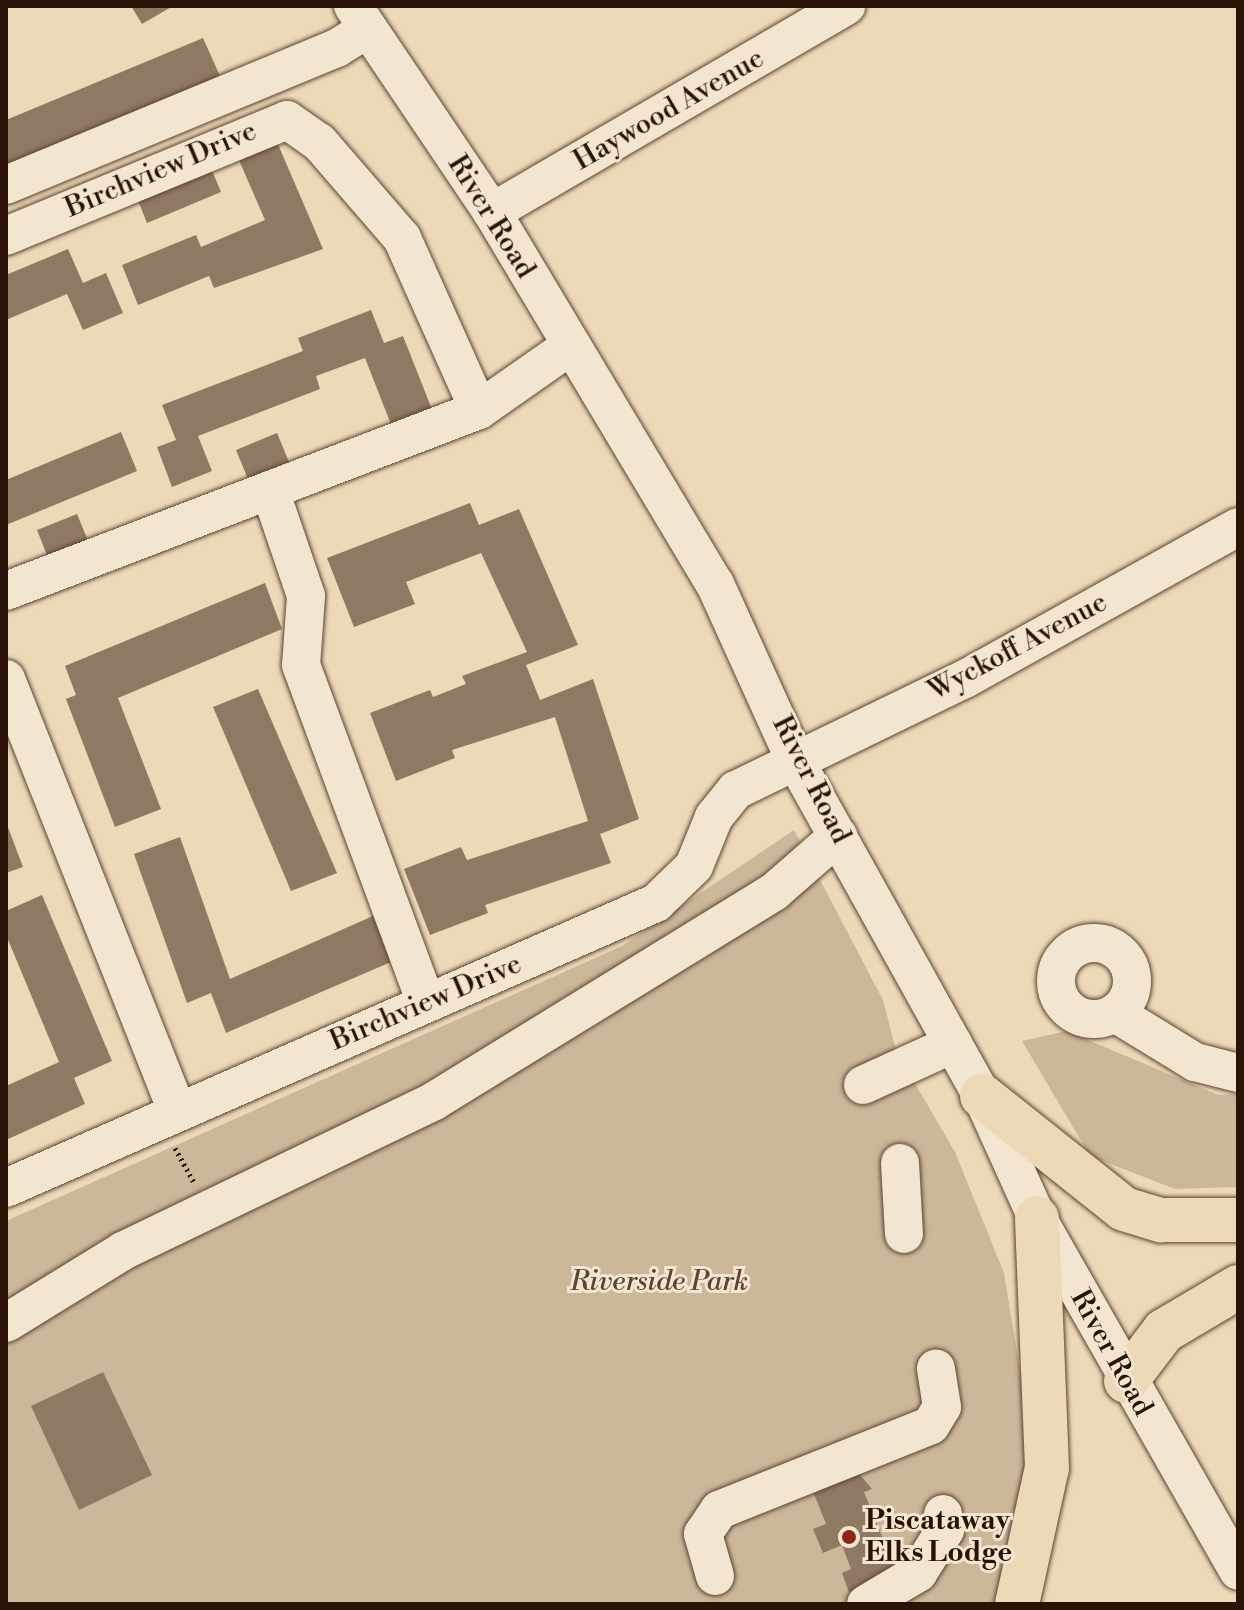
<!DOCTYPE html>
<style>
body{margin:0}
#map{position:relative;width:1244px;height:1610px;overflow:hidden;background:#edd9b8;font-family:"Libre Bodoni",serif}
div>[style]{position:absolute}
.green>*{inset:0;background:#ccb79a}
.building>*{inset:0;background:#907963}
.path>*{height:5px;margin-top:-2.5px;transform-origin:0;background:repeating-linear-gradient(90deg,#2b1206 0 2px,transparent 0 6px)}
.roads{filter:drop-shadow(0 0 2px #5c4432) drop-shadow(0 0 2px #5c4432)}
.minor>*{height:38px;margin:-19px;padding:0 19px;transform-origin:19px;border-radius:19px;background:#f3e6d1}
.minor>.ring{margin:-19px;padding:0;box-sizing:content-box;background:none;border:38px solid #f3e6d1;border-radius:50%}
.highway>*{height:44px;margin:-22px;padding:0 22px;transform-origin:22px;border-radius:22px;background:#edd9b8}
.dots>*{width:22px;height:22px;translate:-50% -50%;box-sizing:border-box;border:4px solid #f3e6d1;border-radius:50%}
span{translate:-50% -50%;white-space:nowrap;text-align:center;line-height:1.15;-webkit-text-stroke:6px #f3e6d1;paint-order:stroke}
.street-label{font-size:28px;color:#2b1206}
.park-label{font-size:28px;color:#5b4432;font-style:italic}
.poi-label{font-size:28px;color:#2b1206;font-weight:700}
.left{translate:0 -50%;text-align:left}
.frame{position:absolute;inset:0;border:8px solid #2b1206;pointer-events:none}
</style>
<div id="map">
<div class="green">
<i style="clip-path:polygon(794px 830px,883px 1000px,896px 1051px,955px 1152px,1004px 1273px,1032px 1442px,997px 1604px,6px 1604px,6px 1221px,622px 946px)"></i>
<i style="clip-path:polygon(1067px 1031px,1218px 1095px,1238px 1094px,1238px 1187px,1175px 1189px,1090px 1156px,1022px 1041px)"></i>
</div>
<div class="building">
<i style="clip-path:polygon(131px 6px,173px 6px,142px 24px)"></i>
<i style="clip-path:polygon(203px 38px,220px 76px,6px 166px,6px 120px)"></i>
<i style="clip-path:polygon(277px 142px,323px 249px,214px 288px,209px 276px,138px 305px,122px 265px,196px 235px,201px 247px,265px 220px,238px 158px)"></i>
<i style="clip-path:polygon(209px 163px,221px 192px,147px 223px,135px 193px)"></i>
<i style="clip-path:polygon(68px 249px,83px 283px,106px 273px,123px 313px,83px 330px,67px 294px,6px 320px,6px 275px)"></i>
<i style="clip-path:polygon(371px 310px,384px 343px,403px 336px,433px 412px,392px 427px,365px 358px,316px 376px,320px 389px,198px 436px,212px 471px,172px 487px,157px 447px,176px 440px,162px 405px,303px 351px,298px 338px)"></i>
<i style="clip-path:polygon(121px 432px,137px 471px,6px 525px,6px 480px)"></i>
<i style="clip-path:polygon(277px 433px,289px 462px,248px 479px,236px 450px)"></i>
<i style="clip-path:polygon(470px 503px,479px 525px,519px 509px,578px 645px,526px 665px,540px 700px,593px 679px,639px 819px,600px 834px,611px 863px,485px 905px,488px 913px,430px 935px,404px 869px,461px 847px,467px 860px,588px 821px,555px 717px,452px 750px,455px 758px,396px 781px,370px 713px,430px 690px,433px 697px,466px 684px,462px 676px,527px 652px,481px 553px,406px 582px,415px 604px,354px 627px,327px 558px)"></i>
<i style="clip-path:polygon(77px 514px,89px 543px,49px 560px,37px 530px)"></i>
<i style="clip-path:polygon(265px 583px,282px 629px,118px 698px,161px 809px,115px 827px,66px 699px,76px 695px,65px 666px)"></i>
<i style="clip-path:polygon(258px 689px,337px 873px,291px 891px,213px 707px)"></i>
<i style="clip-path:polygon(6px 822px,23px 867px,6px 873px)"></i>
<i style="clip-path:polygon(180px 837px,230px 979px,373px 916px,391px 962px,226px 1033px,211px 993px,187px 1003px,134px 854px)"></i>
<i style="clip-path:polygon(42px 895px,112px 1061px,74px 1078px,85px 1104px,6px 1140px,6px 1086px,59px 1062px,6px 935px,6px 911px)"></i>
<i style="clip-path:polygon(103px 1372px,152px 1475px,79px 1510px,31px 1406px)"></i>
<i style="clip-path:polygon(855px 1469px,872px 1489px,864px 1492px,897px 1573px,849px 1592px,842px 1573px,851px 1569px,842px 1545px,823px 1553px,813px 1529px,826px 1524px,814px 1494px)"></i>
</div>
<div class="path">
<i style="left:175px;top:1148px;width:38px;rotate:61deg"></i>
</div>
<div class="roads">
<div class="minor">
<i style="left:353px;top:6px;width:249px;rotate:56deg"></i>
<i style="left:492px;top:212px;width:434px;rotate:59.1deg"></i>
<i style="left:715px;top:584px;width:193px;rotate:65.6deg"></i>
<i style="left:795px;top:760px;width:385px;rotate:60.9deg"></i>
<i style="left:982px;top:1096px;width:134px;rotate:65.7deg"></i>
<i style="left:1037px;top:1218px;width:406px;rotate:60.3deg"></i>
<i style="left:6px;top:185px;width:358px;rotate:-22.5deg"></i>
<i style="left:337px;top:48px;width:36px;rotate:-32deg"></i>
<i style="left:492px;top:212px;width:410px;rotate:-30.2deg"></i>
<i style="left:6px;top:236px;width:304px;rotate:-22.4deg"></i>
<i style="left:287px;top:120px;width:39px;rotate:35deg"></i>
<i style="left:319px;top:142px;width:127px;rotate:49.2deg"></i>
<i style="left:402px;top:238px;width:188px;rotate:65.9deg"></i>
<i style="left:270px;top:490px;width:112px;rotate:71.2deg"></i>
<i style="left:306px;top:596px;width:69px;rotate:94.1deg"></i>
<i style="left:301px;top:665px;width:360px;rotate:69.7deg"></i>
<i style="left:6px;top:591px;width:506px;rotate:-20.94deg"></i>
<i style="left:479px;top:410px;width:110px;rotate:-35deg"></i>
<i style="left:6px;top:679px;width:465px;rotate:68.4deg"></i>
<i class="ring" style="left:1056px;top:943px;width:38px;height:38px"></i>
<i style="left:1115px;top:1013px;width:94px;rotate:31.5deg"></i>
<i style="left:1195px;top:1062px;width:44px;rotate:14.3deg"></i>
<i style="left:863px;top:1085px;width:99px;rotate:-24.5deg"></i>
<i style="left:900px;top:1163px;width:71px;rotate:86.8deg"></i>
<i style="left:6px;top:1188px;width:710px;rotate:-23.68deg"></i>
<i style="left:656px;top:903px;width:53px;rotate:-44.2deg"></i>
<i style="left:694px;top:866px;width:53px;rotate:-67.8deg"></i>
<i style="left:714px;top:817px;width:35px;rotate:-51deg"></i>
<i style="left:736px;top:790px;width:254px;rotate:-25.9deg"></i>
<i style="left:965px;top:679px;width:312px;rotate:-29.1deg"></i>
<i style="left:6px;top:1323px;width:137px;rotate:-31.6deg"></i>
<i style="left:123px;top:1251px;width:345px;rotate:-25.7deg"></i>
<i style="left:434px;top:1101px;width:400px;rotate:-31.6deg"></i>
<i style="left:775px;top:891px;width:84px;rotate:-41.1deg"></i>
<i style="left:715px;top:1576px;width:44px;rotate:-105.9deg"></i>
<i style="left:703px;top:1534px;width:29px;rotate:-56deg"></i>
<i style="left:719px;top:1510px;width:228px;rotate:-21.8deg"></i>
<i style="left:931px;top:1425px;width:21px;rotate:-59deg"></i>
<i style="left:942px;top:1407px;width:39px;rotate:-99deg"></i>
<i style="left:866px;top:1604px;width:61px;rotate:-30.8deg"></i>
<i style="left:918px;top:1573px;width:51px;rotate:-57.9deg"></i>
<i style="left:945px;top:1530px;width:16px;rotate:-97deg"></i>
</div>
<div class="highway">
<i style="left:982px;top:1096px;width:181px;rotate:38.5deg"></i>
<i style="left:1124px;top:1209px;width:39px;rotate:17deg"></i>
<i style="left:1161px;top:1220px;width:77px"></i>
<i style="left:1126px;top:1381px;width:63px;rotate:-52.8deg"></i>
<i style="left:1164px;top:1331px;width:86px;rotate:-30.7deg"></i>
<i style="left:1017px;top:1604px;width:139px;rotate:-77.6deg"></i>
<i style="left:1047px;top:1468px;width:250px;rotate:-92.3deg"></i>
</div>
</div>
<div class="dots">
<i style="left:849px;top:1537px;background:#8f2418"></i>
</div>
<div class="street-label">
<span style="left:669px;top:110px;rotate:-30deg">Haywood Avenue</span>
<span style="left:161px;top:170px;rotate:-23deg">Birchview Drive</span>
<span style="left:491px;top:217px;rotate:58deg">River Road</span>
<span style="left:1018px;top:647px;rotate:-28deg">Wyckoff Avenue</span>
<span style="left:811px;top:780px;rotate:63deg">River Road</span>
<span style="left:426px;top:1003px;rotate:-23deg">Birchview Drive</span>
<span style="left:1111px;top:1353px;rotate:61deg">River Road</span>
</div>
<div class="park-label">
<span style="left:659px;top:1282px">Riverside Park</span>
</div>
<div class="poi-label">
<span class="left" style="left:865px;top:1537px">Piscataway<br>Elks Lodge</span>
</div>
<div class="frame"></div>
</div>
